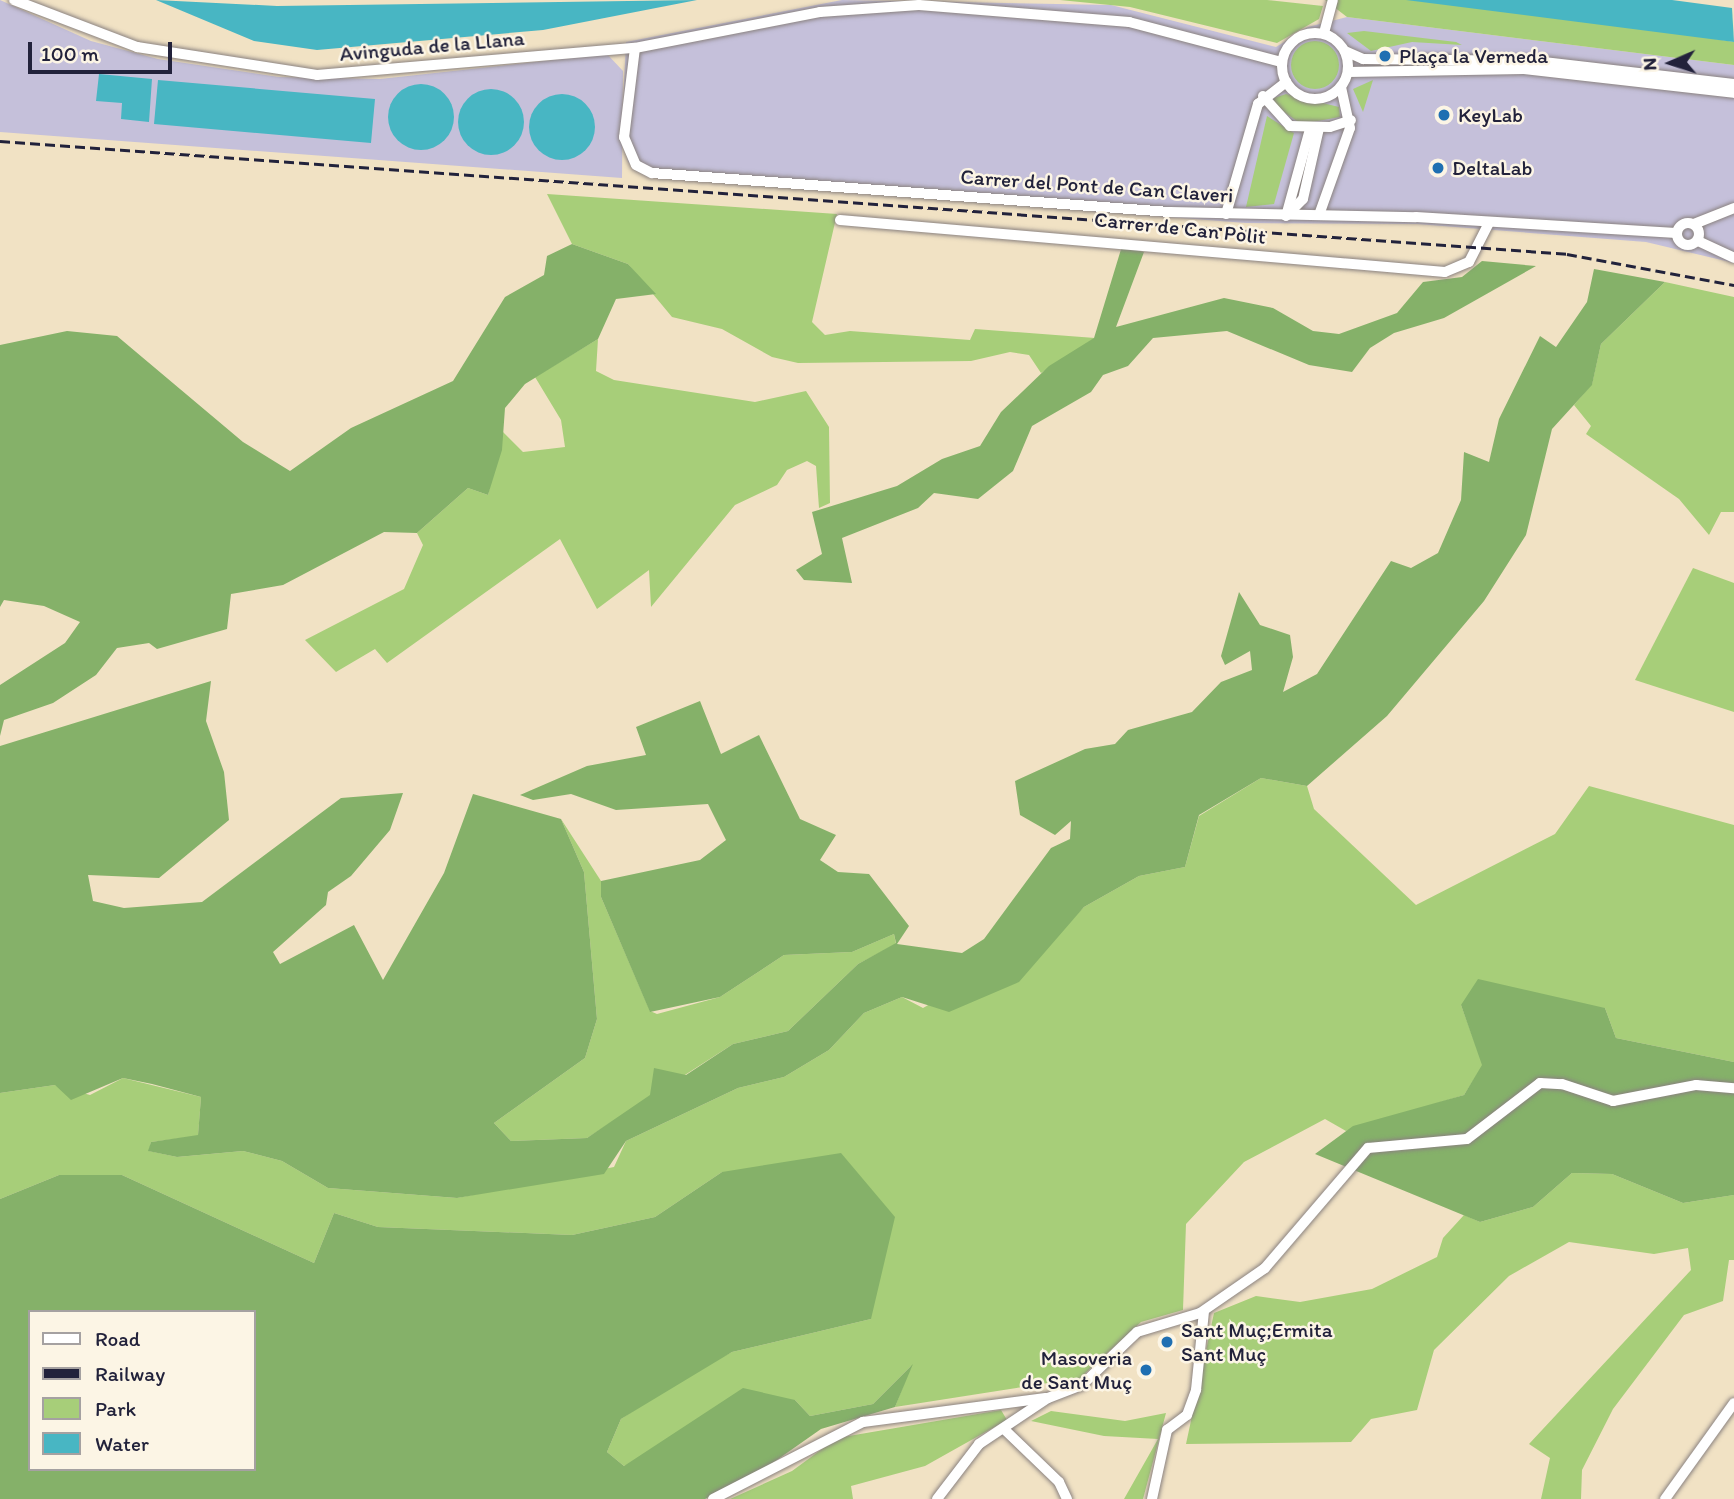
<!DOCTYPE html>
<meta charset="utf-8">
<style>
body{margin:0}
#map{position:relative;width:1734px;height:1499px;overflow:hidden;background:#f1e2c4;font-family:Itim,sans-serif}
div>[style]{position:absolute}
.industrial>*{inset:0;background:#c5c0da}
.green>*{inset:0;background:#a7ce79}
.round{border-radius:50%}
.forest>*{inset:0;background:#85b169}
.water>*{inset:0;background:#48b6c3}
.roads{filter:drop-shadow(0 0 2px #8a8280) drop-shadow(0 0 2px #8a8280)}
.street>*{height:10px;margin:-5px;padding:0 5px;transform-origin:5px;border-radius:5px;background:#fff}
.street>.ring{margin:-5px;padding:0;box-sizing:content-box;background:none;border:10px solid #fff;border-radius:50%}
.rail>*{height:2.5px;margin-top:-1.25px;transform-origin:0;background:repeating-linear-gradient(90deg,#22223b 0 10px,transparent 0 15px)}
.dots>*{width:19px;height:19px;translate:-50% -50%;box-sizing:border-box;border:4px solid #fcf5e5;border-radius:50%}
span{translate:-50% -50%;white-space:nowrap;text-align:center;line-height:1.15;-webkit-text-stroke:5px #fcf5e5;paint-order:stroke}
.street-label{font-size:21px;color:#22223b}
.poi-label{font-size:21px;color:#22223b}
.left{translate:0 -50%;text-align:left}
.right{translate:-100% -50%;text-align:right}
.legend{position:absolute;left:28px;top:1310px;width:228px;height:161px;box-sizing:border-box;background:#fcf5e5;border:2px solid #a5a1a1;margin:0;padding:9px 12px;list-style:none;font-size:21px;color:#22223b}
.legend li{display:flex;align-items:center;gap:14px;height:35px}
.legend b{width:35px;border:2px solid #a5a1a1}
.north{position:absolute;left:1636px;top:28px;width:70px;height:70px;-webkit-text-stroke:5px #fcf5e5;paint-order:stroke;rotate:267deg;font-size:19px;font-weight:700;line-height:28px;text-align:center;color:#22223b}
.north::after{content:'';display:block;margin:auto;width:24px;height:32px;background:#22223b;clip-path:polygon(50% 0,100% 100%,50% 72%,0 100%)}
.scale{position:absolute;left:28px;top:42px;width:144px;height:32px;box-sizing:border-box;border:4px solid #22223b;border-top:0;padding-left:9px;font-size:21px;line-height:24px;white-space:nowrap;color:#22223b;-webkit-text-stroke:5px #fcf5e5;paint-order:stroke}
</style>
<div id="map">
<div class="industrial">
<i style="clip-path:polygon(0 0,91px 41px,158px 59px,279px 77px,380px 79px,607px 54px,623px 71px,622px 178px,0 132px)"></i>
<i style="clip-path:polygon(842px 0,1111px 5px,1276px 47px,1308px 27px,1347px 17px,1734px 65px,1734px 263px,1646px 242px,1417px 224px,1246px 223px,648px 177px,628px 162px,622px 125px,626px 42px)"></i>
</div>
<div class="green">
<i style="clip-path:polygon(1060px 0,1267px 0,1323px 6px,1319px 19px,1277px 43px,1130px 7px)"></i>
<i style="clip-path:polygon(1325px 0,1412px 0,1680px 33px,1734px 42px,1734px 65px,1347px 17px)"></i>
<i style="clip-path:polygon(1364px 31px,1456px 42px,1462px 45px,1412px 42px,1371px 51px,1347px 33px)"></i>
<i class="round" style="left:1291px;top:41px;width:48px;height:48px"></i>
<i style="clip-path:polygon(1373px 80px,1363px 112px,1353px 89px)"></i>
<i style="clip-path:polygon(1286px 94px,1339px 107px,1340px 117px,1301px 124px,1274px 105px,1274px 98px)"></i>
<i style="clip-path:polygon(1267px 116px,1294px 133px,1274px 204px,1246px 207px)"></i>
<i style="clip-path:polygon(547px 194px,837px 214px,812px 322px,825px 335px,850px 331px,970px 340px,975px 329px,1095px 338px,1041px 373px,1029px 355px,1010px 352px,971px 361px,798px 363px,772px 357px,722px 329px,672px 317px,628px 264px,572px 244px)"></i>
<i style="clip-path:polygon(1665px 282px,1734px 297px,1734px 512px,1721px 512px,1709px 535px,1679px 499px,1586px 434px,1591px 426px,1574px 405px,1592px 384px,1601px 344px)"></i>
<i style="clip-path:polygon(598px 339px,596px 371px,614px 380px,755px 402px,806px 391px,829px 427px,830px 503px,819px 508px,816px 466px,807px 461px,787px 470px,777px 485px,735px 505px,651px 607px,649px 570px,597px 609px,560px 539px,387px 663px,375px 649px,336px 672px,305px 640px,404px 589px,423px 545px,417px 533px,468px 488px,488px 495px,503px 432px,523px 452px,565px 447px,561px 420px,535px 377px)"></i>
<i style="clip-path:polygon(1693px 568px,1734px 583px,1734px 712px,1635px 680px)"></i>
<i style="clip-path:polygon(1261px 778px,1307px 786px,1314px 809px,1416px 905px,1555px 834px,1589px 786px,1734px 825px,1734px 1062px,1616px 1038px,1605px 1008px,1461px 1005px,1483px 1065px,1464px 1095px,1346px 1131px,1325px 1119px,1244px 1162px,1186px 1224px,1183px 1310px,1141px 1322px,1080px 1378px,895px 1407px,911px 1366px,873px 1404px,810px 1416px,795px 1400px,624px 1466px,607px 1452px,621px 1419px,687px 1375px,732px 1352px,871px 1319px,722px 1172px,655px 1217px,572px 1235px,378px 1227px,334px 1213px,314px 1263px,122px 1175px,59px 1175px,0 1199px,0 1093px,55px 1085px,90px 1095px,123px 1078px,201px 1097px,198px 1136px,151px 1142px,149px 1151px,177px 1157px,243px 1151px,282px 1161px,328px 1188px,457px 1198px,614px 1167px,626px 1141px,738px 1088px,784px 1077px,829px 1050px,864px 1013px,902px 997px,923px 1008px,1063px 929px,1084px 907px,1139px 876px,1185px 867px,1199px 816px)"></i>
<i style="clip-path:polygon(561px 819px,601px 881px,601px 897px,650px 1011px,657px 1014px,720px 997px,784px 955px,852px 952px,894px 934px,896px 944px,858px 964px,788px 1031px,733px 1044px,587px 1138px,511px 1141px,494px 1123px,585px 1058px,597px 1019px,584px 872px)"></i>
<i style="clip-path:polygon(1572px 1173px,1612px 1174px,1683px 1203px,1734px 1195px,1734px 1260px,1729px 1260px,1723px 1301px,1684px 1315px,1613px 1409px,1582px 1470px,1581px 1499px,1541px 1499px,1550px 1458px,1529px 1444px,1691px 1270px,1688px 1248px,1654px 1254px,1569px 1242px,1509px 1276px,1434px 1350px,1417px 1410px,1371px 1419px,1351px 1442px,1186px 1444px,1214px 1313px,1256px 1296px,1300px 1302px,1372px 1289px,1437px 1257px,1443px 1238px,1464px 1215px,1480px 1222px,1533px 1207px)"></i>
<i style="clip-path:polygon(1001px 1410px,1007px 1420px,925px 1466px,851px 1486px,853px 1499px,730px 1499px,792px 1471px,837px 1438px)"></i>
<i style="clip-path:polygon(1051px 1411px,1125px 1421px,1166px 1413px,1143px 1499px,1124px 1499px,1158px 1439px,1104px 1436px,1031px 1421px)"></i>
</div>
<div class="forest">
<i style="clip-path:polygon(572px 244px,628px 264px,656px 294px,616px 299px,598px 339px,525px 384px,505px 408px,502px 450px,488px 495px,468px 488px,417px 533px,384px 532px,283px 585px,231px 594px,227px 629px,157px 649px,149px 643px,117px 648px,96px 675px,53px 703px,4px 720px,0 736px,0 685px,65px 643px,80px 622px,44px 606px,4px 600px,0 607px,0 345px,67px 331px,117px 336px,243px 442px,290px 471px,351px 428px,453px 381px,505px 297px,544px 275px,547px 256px)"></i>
<i style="clip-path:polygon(1122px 246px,1144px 252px,1116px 327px,1224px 298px,1273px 308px,1313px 331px,1339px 334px,1397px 313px,1423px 282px,1462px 277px,1482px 261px,1536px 266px,1444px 318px,1394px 333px,1370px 348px,1352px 372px,1309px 365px,1227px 331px,1153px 338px,1128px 366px,1103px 375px,1091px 392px,1032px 426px,1013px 471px,978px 499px,934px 493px,918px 508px,842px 538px,852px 583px,804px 580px,796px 570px,822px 554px,812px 512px,897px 486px,942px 459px,980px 446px,1001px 412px,1049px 366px,1094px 338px)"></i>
<i style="clip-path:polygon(1594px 269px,1665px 282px,1601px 344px,1592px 385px,1552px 429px,1526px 535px,1484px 601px,1387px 716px,1307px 786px,1261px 778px,1199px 815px,1185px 867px,1139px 876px,1084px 907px,1019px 982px,949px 1012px,902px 997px,864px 1013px,829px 1050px,784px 1077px,738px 1088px,626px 1141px,604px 1174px,457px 1198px,328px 1188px,282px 1161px,243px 1151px,177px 1157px,148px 1151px,151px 1142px,198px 1135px,201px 1097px,152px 1084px,123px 1078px,71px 1100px,55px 1085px,0 1093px,0 746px,211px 681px,206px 721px,224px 772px,229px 820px,159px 878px,88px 875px,93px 901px,124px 908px,202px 902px,341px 798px,403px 793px,390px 830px,351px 876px,328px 892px,326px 905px,273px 952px,280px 964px,354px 925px,383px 980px,444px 873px,473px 794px,561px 819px,584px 872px,597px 1019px,585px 1058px,494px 1123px,511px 1141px,587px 1138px,650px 1095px,654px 1068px,686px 1075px,733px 1044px,788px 1031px,858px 964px,896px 943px,894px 934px,852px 952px,784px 955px,720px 997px,650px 1012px,601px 897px,601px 881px,700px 860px,726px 840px,708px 804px,616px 810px,571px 794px,533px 800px,520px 795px,587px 766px,646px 755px,636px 727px,700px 701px,721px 754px,759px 735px,800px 819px,836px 835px,820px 860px,838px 872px,869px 874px,909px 926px,897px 944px,962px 953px,984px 939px,1051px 848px,1070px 839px,1071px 821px,1055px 835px,1020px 815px,1015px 781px,1085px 749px,1115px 744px,1128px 730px,1192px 712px,1221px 682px,1252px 670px,1250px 651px,1225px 665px,1221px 656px,1239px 592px,1260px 625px,1290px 635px,1293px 657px,1283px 692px,1317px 674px,1391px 561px,1411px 568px,1438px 553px,1461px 500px,1464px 452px,1489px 462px,1499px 419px,1540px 336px,1556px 347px,1587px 302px)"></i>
<i style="clip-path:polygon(1478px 979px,1605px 1008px,1616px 1038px,1734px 1062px,1734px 1195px,1683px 1203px,1612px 1174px,1572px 1173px,1533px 1207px,1480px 1222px,1315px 1154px,1353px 1126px,1464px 1095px,1482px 1065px,1461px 1005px)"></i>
<i style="clip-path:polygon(evenodd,841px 1153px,895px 1217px,871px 1319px,732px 1352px,621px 1419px,607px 1452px,624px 1466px,743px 1388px,795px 1400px,810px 1416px,873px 1404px,913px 1364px,895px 1407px,821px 1429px,764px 1469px,705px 1499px,0 1499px,0 1199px,59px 1175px,122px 1175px,314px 1263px,334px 1213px,378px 1227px,572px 1235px,655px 1217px,722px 1172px,841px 1153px,30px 1312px,254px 1312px,254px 1469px,30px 1469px,30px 1312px)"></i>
</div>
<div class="water">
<i style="clip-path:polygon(156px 0,277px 6px,697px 0,543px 30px,317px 50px,254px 41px)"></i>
<i style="clip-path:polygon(1406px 0,1672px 0,1732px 8px,1734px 42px)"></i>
<i style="clip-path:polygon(99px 74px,152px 79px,149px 122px,121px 119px,122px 103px,96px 101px)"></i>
<i style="clip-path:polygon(158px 80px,375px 99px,371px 143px,154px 124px)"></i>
<i class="round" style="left:388px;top:84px;width:66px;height:66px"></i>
<i class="round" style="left:458px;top:89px;width:66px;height:66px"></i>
<i class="round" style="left:529px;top:94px;width:66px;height:66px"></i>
</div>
<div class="roads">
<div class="street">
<i style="left:14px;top:0;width:132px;rotate:20.9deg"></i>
<i style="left:137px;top:47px;width:182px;rotate:8.8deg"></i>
<i style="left:317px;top:75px;width:319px;rotate:-4.9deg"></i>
<i style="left:635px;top:48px;width:188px;rotate:-11deg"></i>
<i style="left:820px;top:12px;width:99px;rotate:-4deg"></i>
<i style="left:919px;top:5px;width:211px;rotate:4.6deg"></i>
<i style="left:1129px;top:22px;width:157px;rotate:14.7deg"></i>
<i class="ring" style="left:1282px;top:33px;width:56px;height:56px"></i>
<i style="left:1324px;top:33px;width:34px;rotate:-75deg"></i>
<i style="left:635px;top:48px;width:90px;rotate:97deg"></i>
<i style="left:624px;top:137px;width:30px;rotate:67deg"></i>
<i style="left:636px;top:165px;width:18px;rotate:27deg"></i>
<i style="left:652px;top:173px;width:519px;rotate:4.31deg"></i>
<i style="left:1170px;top:212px;width:246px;rotate:1.2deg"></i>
<i style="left:1416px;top:217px;width:261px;rotate:3.5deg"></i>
<i style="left:1345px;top:51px;width:20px;rotate:24deg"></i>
<i style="left:1363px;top:59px;width:172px;rotate:0.7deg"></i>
<i style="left:1535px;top:61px;width:200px;rotate:6.6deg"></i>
<i style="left:1348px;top:72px;width:176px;rotate:-1deg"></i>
<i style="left:1524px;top:69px;width:211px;rotate:6.5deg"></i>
<i style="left:1263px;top:96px;width:40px;rotate:48deg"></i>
<i style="left:1290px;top:126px;width:40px;rotate:1.4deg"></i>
<i style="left:1330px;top:127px;width:22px;rotate:-18deg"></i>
<i style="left:1310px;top:129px;width:90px;rotate:105.4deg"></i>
<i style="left:1286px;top:216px;width:24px;rotate:-45deg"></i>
<i style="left:1303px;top:199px;width:73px;rotate:-77.3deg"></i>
<i style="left:1226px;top:214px;width:115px;rotate:-73.8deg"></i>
<i style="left:1258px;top:104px;width:36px;rotate:-38deg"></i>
<i style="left:1319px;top:215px;width:92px;rotate:-70.4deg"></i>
<i style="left:1350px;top:128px;width:42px;rotate:-102.4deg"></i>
<i style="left:840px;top:220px;width:607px;rotate:4.91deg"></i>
<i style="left:1445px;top:272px;width:26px;rotate:-23deg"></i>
<i style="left:1469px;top:262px;width:44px;rotate:-62.9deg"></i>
<i class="ring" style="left:1677px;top:223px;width:12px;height:12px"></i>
<i style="left:1694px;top:224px;width:43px;rotate:-21.8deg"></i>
<i style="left:1698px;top:241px;width:40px;rotate:25deg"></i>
<i style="left:1005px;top:1430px;width:75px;rotate:43.9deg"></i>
<i style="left:1059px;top:1482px;width:19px;rotate:65deg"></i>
<i style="left:713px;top:1499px;width:169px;rotate:-27.2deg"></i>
<i style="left:863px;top:1422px;width:184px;rotate:-7.5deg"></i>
<i style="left:937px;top:1499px;width:69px;rotate:-52.6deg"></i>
<i style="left:979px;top:1444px;width:83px;rotate:-33.7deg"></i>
<i style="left:1048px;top:1398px;width:36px;rotate:-21deg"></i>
<i style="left:1082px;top:1385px;width:76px;rotate:-43.9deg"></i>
<i style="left:1137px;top:1332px;width:66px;rotate:-16.8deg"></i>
<i style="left:1200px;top:1313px;width:79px;rotate:-34.7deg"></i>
<i style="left:1265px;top:1268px;width:158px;rotate:-49.4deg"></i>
<i style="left:1368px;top:1148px;width:99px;rotate:-5.2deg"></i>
<i style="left:1467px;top:1139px;width:92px;rotate:-37.5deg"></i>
<i style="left:1540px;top:1083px;width:22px;rotate:3deg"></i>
<i style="left:1562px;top:1084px;width:54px;rotate:18.4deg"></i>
<i style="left:1613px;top:1101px;width:85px;rotate:-10.9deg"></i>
<i style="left:1696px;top:1085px;width:38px;rotate:5deg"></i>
<i style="left:1152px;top:1499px;width:71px;rotate:-77.7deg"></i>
<i style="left:1167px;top:1430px;width:25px;rotate:-37deg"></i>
<i style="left:1187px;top:1415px;width:27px;rotate:-70deg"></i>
<i style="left:1196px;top:1390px;width:79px;rotate:-84.2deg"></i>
<i style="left:1665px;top:1499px;width:118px;rotate:-54.3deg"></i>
</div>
</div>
<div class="rail">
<i style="left:0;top:141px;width:1571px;rotate:4.12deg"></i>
<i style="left:1567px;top:254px;width:170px;rotate:10.5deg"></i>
</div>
<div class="dots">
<i style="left:1385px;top:56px;background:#1f6fb2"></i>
<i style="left:1444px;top:115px;background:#1f6fb2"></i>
<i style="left:1438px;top:168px;background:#1f6fb2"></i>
<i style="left:1167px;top:1342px;background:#1f6fb2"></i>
<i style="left:1146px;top:1370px;background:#1f6fb2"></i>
</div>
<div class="street-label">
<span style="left:432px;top:46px;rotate:-5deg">Avinguda de la Llana</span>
<span style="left:1097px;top:186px;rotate:4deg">Carrer del Pont de Can Claveri</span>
<span style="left:1180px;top:228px;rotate:6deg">Carrer de Can Pòlit</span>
</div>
<div class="poi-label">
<span class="left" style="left:1399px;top:56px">Plaça la Verneda</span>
<span class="left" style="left:1458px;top:115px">KeyLab</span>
<span class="left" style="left:1452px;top:168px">DeltaLab</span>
<span class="left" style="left:1181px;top:1342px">Sant Muç;Ermita<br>Sant Muç</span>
<span class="right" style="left:1132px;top:1370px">Masoveria<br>de Sant Muç</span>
</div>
<ul class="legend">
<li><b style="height:9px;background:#fff"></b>Road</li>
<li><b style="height:9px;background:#22223b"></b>Railway</li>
<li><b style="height:19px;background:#a7ce79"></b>Park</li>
<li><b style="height:19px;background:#48b6c3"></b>Water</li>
</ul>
<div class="north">N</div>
<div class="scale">100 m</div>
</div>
